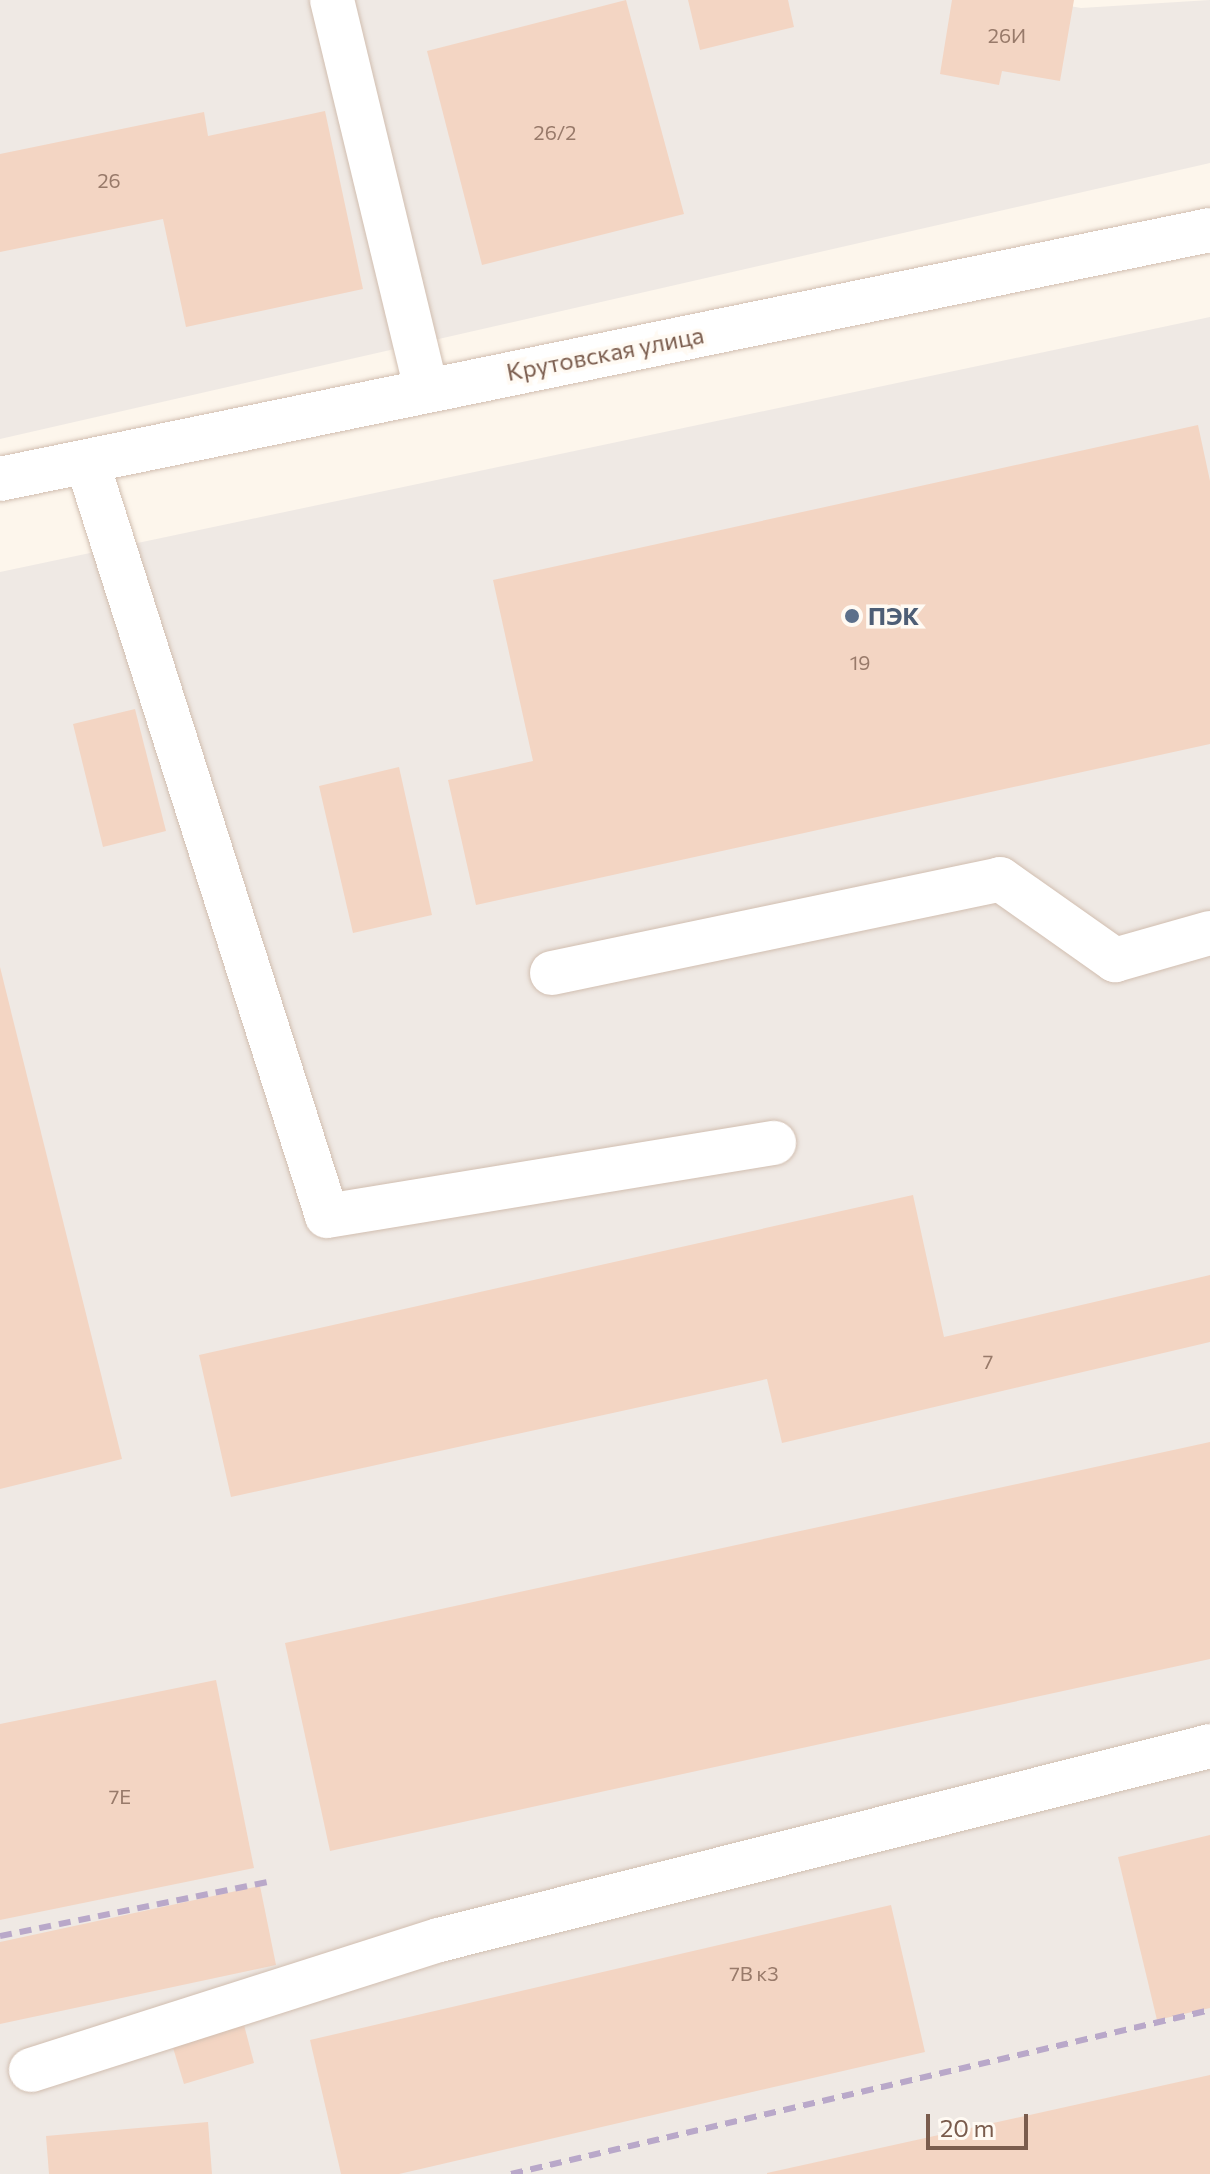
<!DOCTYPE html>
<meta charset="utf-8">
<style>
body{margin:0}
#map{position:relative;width:1210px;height:2174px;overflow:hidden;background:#fdf6ec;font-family:Commissioner,sans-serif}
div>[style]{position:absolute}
.industrial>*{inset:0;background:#efe9e4}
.building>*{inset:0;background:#f3d5c3}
.roads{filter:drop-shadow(0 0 2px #d1beb0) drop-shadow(0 0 2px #d1beb0)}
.minor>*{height:44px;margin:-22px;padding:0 22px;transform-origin:22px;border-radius:22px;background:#fff}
.rail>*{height:6px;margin-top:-3px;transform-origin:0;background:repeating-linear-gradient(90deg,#b9a8c9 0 12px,transparent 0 20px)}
.dots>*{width:22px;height:22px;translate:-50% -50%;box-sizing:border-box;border:4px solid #fffaf3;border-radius:50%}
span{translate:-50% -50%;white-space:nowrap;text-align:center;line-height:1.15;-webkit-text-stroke:7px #fffaf3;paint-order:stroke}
.number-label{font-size:20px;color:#987a6a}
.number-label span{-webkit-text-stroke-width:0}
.street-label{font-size:24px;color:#7a5c4d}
.service-label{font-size:24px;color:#4e5e75;font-weight:700}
.left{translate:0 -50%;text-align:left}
.scale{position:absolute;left:926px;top:2114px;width:102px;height:36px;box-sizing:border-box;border:4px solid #7a5c4d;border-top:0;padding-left:10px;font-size:24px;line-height:28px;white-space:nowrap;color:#7a5c4d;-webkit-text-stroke:6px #fffaf3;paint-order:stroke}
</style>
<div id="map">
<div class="industrial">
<i style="clip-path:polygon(0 0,1036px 0,1081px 8px,1210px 0,1210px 163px,0 439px)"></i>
<i style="clip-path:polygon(1210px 317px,1210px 2174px,0 2174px,0 572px)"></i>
</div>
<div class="building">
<i style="clip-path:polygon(626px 0,684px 214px,482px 265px,427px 51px)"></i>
<i style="clip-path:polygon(688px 0,788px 0,794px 27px,700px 50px)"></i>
<i style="clip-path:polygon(952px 0,1074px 0,1060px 81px,1002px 71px,999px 85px,940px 74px)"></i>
<i style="clip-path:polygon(325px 111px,363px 289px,186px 327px,163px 219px,0 252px,0 154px,204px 112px,208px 136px)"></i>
<i style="clip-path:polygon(1198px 425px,1210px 481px,1210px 744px,476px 905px,448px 780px,533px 761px,493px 580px)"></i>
<i style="clip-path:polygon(135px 709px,166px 831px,103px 847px,73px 724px)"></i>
<i style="clip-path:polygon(399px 767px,432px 915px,353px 933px,319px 786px)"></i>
<i style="clip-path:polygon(0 967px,122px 1459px,0 1489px)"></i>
<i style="clip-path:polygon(913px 1195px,944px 1337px,1210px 1275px,1210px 1342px,782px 1443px,767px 1379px,231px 1497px,199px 1355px)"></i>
<i style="clip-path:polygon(1210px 1442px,1210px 1659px,330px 1851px,285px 1643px)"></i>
<i style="clip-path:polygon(216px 1680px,254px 1868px,0 1920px,0 1724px)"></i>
<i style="clip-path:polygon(1210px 1835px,1210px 2008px,1157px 2020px,1118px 1857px)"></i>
<i style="clip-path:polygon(260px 1886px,276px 1965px,0 2024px,0 1942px)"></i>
<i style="clip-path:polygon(891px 1905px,925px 2052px,399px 2174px,341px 2174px,310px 2040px)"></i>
<i style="clip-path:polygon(243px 2021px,254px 2063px,184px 2084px,171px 2041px)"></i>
<i style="clip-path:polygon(1210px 2075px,1210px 2174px,767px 2174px,767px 2173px)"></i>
<i style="clip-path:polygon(208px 2122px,212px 2174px,49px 2174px,46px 2136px)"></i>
</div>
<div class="roads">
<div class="minor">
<i style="left:332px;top:0;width:400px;rotate:76.4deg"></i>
<i style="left:87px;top:462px;width:791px;rotate:72.34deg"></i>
<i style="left:327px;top:1216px;width:453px;rotate:-9.3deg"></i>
<i style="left:0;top:479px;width:1235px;rotate:-11.63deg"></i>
<i style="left:552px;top:973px;width:458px;rotate:-11.8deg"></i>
<i style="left:1000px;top:879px;width:141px;rotate:35.2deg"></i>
<i style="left:1115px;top:960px;width:99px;rotate:-15.9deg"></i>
<i style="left:31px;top:2070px;width:428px;rotate:-17.7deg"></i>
<i style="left:439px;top:1940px;width:795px;rotate:-14.12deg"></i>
</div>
</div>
<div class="rail">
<i style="left:0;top:1936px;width:278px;rotate:-11.4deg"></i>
<i style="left:511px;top:2174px;width:718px;rotate:-13.2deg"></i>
</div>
<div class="dots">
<i style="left:852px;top:616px;background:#5c6f8a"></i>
</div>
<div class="number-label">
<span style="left:1007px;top:35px">26И</span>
<span style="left:555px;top:132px">26/2</span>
<span style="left:109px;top:180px">26</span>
<span style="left:860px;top:662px">19</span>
<span style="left:988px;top:1361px">7</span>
<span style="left:120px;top:1796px">7Е</span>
<span style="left:754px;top:1973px">7В к3</span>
</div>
<div class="street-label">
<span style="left:605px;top:353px;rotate:-11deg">Крутовская улица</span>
</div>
<div class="service-label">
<span class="left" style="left:868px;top:616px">ПЭК</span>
</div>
<div class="scale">20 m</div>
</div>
